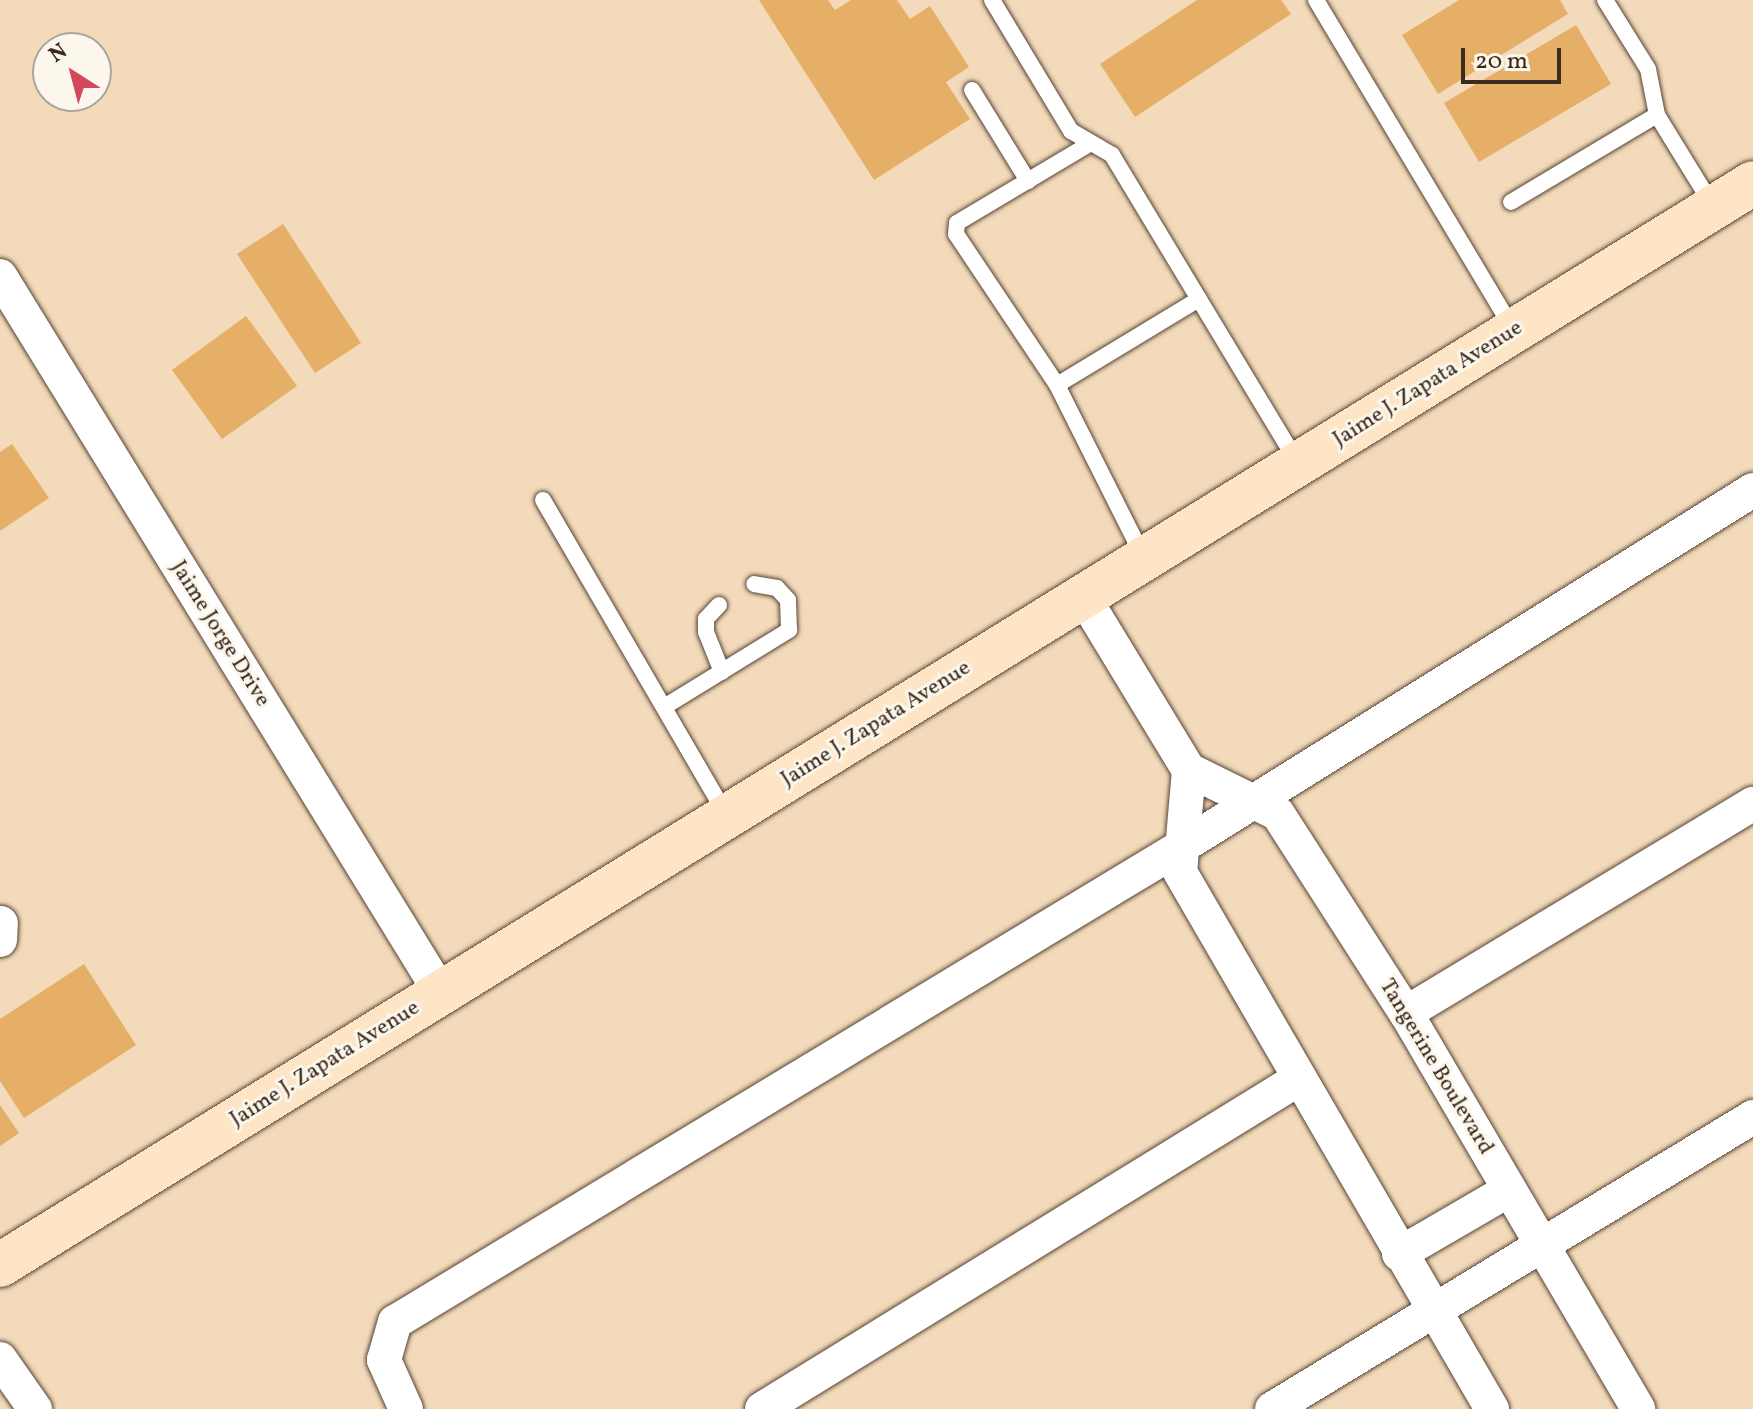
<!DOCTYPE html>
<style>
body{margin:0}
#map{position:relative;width:1753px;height:1409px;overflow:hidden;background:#f3daba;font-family:Vollkorn,serif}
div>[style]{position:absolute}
.building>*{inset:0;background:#e5af67}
.roads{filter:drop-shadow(0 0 2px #574435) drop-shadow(0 0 2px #574435)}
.lane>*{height:16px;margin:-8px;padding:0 8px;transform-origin:8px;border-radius:8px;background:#fff}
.street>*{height:34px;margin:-17px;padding:0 17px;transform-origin:17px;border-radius:17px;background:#fff}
.secondary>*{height:44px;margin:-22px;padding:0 22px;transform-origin:22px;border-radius:22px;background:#fde5c5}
span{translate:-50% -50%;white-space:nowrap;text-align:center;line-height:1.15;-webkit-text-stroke:6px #fbf7ec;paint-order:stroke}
.street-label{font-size:22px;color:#3b2a1e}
.north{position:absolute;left:32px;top:32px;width:80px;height:80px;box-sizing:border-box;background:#fbf7ec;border:2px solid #aea59a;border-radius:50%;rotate:324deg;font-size:22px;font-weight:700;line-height:32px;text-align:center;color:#3b2a1e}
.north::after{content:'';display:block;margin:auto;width:28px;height:36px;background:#d1495b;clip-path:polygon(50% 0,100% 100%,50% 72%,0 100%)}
.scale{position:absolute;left:1461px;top:48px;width:100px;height:36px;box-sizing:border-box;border:4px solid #3b2a1e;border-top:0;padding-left:10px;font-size:24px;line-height:28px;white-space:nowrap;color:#3b2a1e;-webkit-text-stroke:6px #fbf7ec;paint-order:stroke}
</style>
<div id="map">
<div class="building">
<i style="clip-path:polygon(759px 0,828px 0,835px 10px,851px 0,897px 0,910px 19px,930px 6px,969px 67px,946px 82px,970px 119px,874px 180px)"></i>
<i style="clip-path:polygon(1197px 0,1281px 0,1291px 14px,1135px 117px,1100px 64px)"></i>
<i style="clip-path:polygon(1459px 0,1560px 0,1568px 14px,1438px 94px,1402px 35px)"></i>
<i style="clip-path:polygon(1576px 25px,1611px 84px,1479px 162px,1444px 103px)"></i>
<i style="clip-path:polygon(283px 224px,361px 343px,315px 373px,237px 254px)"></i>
<i style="clip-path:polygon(246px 316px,297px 386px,222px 439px,172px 370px)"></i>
<i style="clip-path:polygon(12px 444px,49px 498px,0 531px,0 452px)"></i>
<i style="clip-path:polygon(84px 964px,136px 1045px,24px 1118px,0 1081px,0 1019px)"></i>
<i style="clip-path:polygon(0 1105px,19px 1133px,0 1146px)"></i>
</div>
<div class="roads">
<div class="lane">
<i style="left:992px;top:0;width:153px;rotate:58.9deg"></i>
<i style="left:1071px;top:131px;width:48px;rotate:30.3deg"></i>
<i style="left:1112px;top:155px;width:358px;rotate:58.9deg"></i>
<i style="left:1316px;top:0;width:382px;rotate:59.1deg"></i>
<i style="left:1605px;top:0;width:81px;rotate:58.1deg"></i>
<i style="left:1648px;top:69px;width:47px;rotate:78.9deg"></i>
<i style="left:1657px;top:115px;width:107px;rotate:58.4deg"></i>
<i style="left:972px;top:90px;width:107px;rotate:58.4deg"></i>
<i style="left:1091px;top:143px;width:156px;rotate:149.2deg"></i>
<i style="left:957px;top:223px;width:11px;rotate:95deg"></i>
<i style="left:956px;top:234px;width:182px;rotate:56.2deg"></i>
<i style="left:1057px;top:385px;width:166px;rotate:-31.2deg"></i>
<i style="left:1511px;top:202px;width:170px;rotate:-30.8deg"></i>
<i style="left:1057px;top:385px;width:194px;rotate:63.3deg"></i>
<i style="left:543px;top:500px;width:364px;rotate:59.8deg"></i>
<i style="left:719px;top:605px;width:19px;rotate:133deg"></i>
<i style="left:706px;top:619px;width:13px;rotate:90deg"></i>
<i style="left:706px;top:632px;width:43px;rotate:68.2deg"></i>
<i style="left:664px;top:707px;width:147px;rotate:-31.6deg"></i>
<i style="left:789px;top:630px;width:30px;rotate:-92deg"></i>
<i style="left:788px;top:600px;width:16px;rotate:-133deg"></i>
<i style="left:777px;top:588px;width:23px;rotate:-170deg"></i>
</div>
<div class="street">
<i style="left:0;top:276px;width:842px;rotate:58.41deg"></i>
<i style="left:1083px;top:596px;width:204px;rotate:58.7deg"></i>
<i style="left:1189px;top:770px;width:99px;rotate:26.3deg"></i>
<i style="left:1278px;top:814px;width:237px;rotate:57.3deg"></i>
<i style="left:1406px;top:1013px;width:459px;rotate:59.6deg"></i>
<i style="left:1189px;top:770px;width:102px;rotate:95deg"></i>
<i style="left:1180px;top:872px;width:621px;rotate:59.84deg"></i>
<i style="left:0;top:940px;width:17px;rotate:-87deg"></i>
<i style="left:1406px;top:1013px;width:405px;rotate:-31.1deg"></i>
<i style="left:1399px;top:1254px;width:127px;rotate:-30.2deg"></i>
<i style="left:0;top:1359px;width:61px;rotate:55deg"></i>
<i style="left:406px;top:1409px;width:54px;rotate:-114.2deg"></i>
<i style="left:384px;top:1360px;width:40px;rotate:-74deg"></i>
<i style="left:395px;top:1322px;width:918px;rotate:-31.15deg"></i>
<i style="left:1181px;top:847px;width:674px;rotate:-31.97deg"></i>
<i style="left:762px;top:1409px;width:628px;rotate:-31.59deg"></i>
<i style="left:1272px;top:1409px;width:563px;rotate:-31.26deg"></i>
</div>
<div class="secondary">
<i style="left:0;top:1265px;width:2060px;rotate:-31.68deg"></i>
</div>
</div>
<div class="street-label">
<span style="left:1428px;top:384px;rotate:-32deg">Jaime J. Zapata Avenue</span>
<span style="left:220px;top:634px;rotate:58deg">Jaime Jorge Drive</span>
<span style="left:876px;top:724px;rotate:-32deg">Jaime J. Zapata Avenue</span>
<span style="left:325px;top:1064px;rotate:-32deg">Jaime J. Zapata Avenue</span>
<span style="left:1436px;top:1067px;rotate:59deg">Tangerine Boulevard</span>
</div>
<div class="north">N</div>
<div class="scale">20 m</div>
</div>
